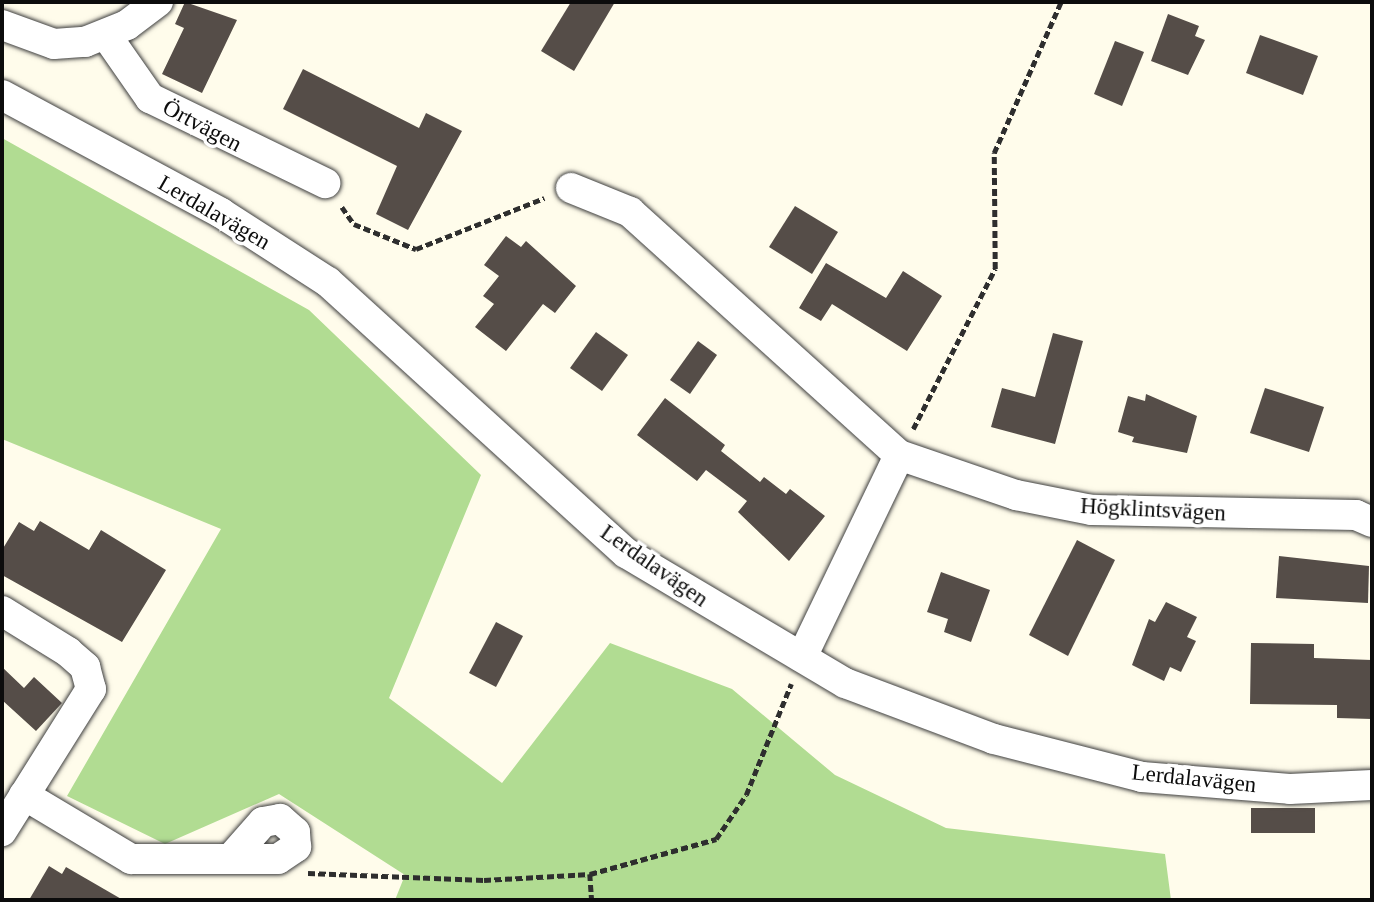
<!DOCTYPE html>
<meta charset="utf-8">
<style>
body{margin:0}
#map{position:relative;width:1374px;height:902px;overflow:hidden;background:#fffceb;font-family:Georgia,serif}
div>[style]{position:absolute}
.forest>*{inset:0;background:#b1dc92}
.building>*{inset:0;background:#554d48}
.path>*{height:4.5px;margin-top:-2.25px;transform-origin:0;background:repeating-linear-gradient(90deg,#2e2e2e 0 7px,transparent 0 10.5px)}
.roads{filter:drop-shadow(0 0 2px #3f3f3f) drop-shadow(0 0 2px #3f3f3f)}
.street>*{height:30px;margin:-15px;padding:0 15px;transform-origin:15px;border-radius:15px;background:#fff}
span{translate:-50% -50%;white-space:nowrap;text-align:center;line-height:1.15;-webkit-text-stroke:7px #fff;paint-order:stroke}
.street-label{font-size:23px;color:#0c0c0c}
.frame{position:absolute;inset:0;border:4px solid #0c0c0c;pointer-events:none}
</style>
<div id="map">
<div class="forest">
<i style="clip-path:polygon(2px 138px,309px 310px,481px 475px,389px 698px,502px 783px,610px 643px,732px 689px,835px 775px,946px 828px,1165px 854px,1171px 900px,395px 900px,405px 875px,279px 794px,165px 844px,67px 796px,221px 529px,2px 439px)"></i>
</div>
<div class="building">
<i style="clip-path:polygon(185px 2px,237px 20px,202px 93px,162px 74px,184px 28px,175px 24px)"></i>
<i style="clip-path:polygon(571px 2px,615px 2px,574px 71px,541px 51px)"></i>
<i style="clip-path:polygon(1168px 14px,1199px 26px,1195px 36px,1205px 40px,1188px 75px,1151px 61px)"></i>
<i style="clip-path:polygon(1260px 35px,1318px 56px,1303px 95px,1246px 73px)"></i>
<i style="clip-path:polygon(1115px 41px,1144px 52px,1122px 106px,1094px 94px)"></i>
<i style="clip-path:polygon(303px 69px,419px 128px,426px 113px,462px 131px,408px 230px,376px 214px,397px 166px,283px 109px)"></i>
<i style="clip-path:polygon(795px 206px,838px 232px,812px 274px,769px 247px)"></i>
<i style="clip-path:polygon(506px 236px,521px 247px,526px 241px,576px 286px,555px 313px,543px 304px,506px 351px,475px 327px,494px 304px,483px 296px,499px 276px,484px 265px)"></i>
<i style="clip-path:polygon(826px 263px,886px 298px,903px 271px,942px 296px,907px 351px,832px 304px,821px 321px,799px 308px)"></i>
<i style="clip-path:polygon(596px 332px,628px 355px,602px 391px,570px 368px)"></i>
<i style="clip-path:polygon(1053px 333px,1083px 341px,1055px 444px,991px 427px,1002px 388px,1035px 397px)"></i>
<i style="clip-path:polygon(698px 341px,717px 355px,690px 394px,670px 380px)"></i>
<i style="clip-path:polygon(1265px 388px,1324px 407px,1309px 452px,1250px 433px)"></i>
<i style="clip-path:polygon(1146px 394px,1197px 416px,1187px 453px,1132px 442px,1134px 437px,1118px 432px,1128px 396px,1145px 401px)"></i>
<i style="clip-path:polygon(665px 398px,725px 445px,721px 451px,760px 482px,764px 477px,786px 494px,790px 489px,825px 516px,789px 561px,738px 512px,747px 501px,706px 470px,697px 481px,637px 435px)"></i>
<i style="clip-path:polygon(40px 521px,89px 550px,101px 530px,166px 570px,122px 642px,2px 575px,2px 550px,19px 522px,34px 531px)"></i>
<i style="clip-path:polygon(1077px 540px,1115px 560px,1068px 656px,1029px 635px)"></i>
<i style="clip-path:polygon(1279px 556px,1369px 566px,1368px 603px,1276px 598px)"></i>
<i style="clip-path:polygon(941px 572px,990px 590px,971px 642px,944px 632px,948px 619px,927px 612px)"></i>
<i style="clip-path:polygon(1166px 602px,1197px 617px,1187px 637px,1196px 641px,1181px 672px,1170px 667px,1164px 681px,1132px 665px,1149px 619px,1155px 622px)"></i>
<i style="clip-path:polygon(496px 622px,523px 636px,496px 687px,469px 673px)"></i>
<i style="clip-path:polygon(1251px 643px,1314px 644px,1314px 658px,1372px 660px,1372px 719px,1337px 718px,1337px 705px,1250px 704px)"></i>
<i style="clip-path:polygon(2px 667px,24px 688px,34px 677px,62px 703px,36px 731px,2px 700px)"></i>
<i style="clip-path:polygon(1251px 808px,1315px 808px,1315px 833px,1251px 833px)"></i>
<i style="clip-path:polygon(49px 866px,62px 874px,66px 867px,123px 900px,29px 900px)"></i>
</div>
<div class="path">
<i style="left:342px;top:207px;width:21px;rotate:55deg"></i>
<i style="left:354px;top:224px;width:67px;rotate:22deg"></i>
<i style="left:416px;top:249px;width:138px;rotate:-21.7deg"></i>
<i style="left:913px;top:429px;width:180px;rotate:-62.9deg"></i>
<i style="left:995px;top:269px;width:116px;rotate:-90.5deg"></i>
<i style="left:994px;top:153px;width:165px;rotate:-66.1deg"></i>
<i style="left:308px;top:873px;width:176px;rotate:2.3deg"></i>
<i style="left:484px;top:880px;width:106px;rotate:-3.2deg"></i>
<i style="left:590px;top:874px;width:131px;rotate:-15.5deg"></i>
<i style="left:716px;top:839px;width:53px;rotate:-55.7deg"></i>
<i style="left:746px;top:795px;width:120px;rotate:-67.9deg"></i>
<i style="left:590px;top:874px;width:26px;rotate:86deg"></i>
</div>
<div class="roads">
<div class="street">
<i style="left:2px;top:25px;width:55px;rotate:20.1deg"></i>
<i style="left:54px;top:44px;width:31px;rotate:-4deg"></i>
<i style="left:85px;top:42px;width:45px;rotate:-22deg"></i>
<i style="left:127px;top:25px;width:39px;rotate:-37deg"></i>
<i style="left:106px;top:35px;width:77px;rotate:55.1deg"></i>
<i style="left:150px;top:98px;width:195px;rotate:25.9deg"></i>
<i style="left:2px;top:95px;width:249px;rotate:28.3deg"></i>
<i style="left:221px;top:213px;width:127px;rotate:32.8deg"></i>
<i style="left:328px;top:282px;width:403px;rotate:42.3deg"></i>
<i style="left:626px;top:553px;width:255px;rotate:30.7deg"></i>
<i style="left:845px;top:683px;width:159px;rotate:20.6deg"></i>
<i style="left:994px;top:739px;width:153px;rotate:14.4deg"></i>
<i style="left:1142px;top:777px;width:148px;rotate:4.6deg"></i>
<i style="left:1290px;top:789px;width:82px;rotate:-2.8deg"></i>
<i style="left:571px;top:188px;width:64px;rotate:22.1deg"></i>
<i style="left:630px;top:212px;width:363px;rotate:42.1deg"></i>
<i style="left:899px;top:455px;width:124px;rotate:18.9deg"></i>
<i style="left:1016px;top:495px;width:77px;rotate:11.2deg"></i>
<i style="left:1092px;top:510px;width:264px;rotate:1.1deg"></i>
<i style="left:1356px;top:515px;width:17px;rotate:24deg"></i>
<i style="left:2px;top:611px;width:78px;rotate:31.8deg"></i>
<i style="left:68px;top:652px;width:23px;rotate:41deg"></i>
<i style="left:85px;top:667px;width:23px;rotate:75deg"></i>
<i style="left:91px;top:689px;width:168px;rotate:122.1deg"></i>
<i style="left:802px;top:657px;width:224px;rotate:-64.3deg"></i>
<i style="left:24px;top:795px;width:125px;rotate:30.9deg"></i>
<i style="left:131px;top:859px;width:147px"></i>
<i style="left:278px;top:859px;width:22px;rotate:-34deg"></i>
<i style="left:296px;top:847px;width:15px;rotate:-94deg"></i>
<i style="left:295px;top:832px;width:20px;rotate:-139deg"></i>
<i style="left:280px;top:819px;width:17px;rotate:170deg"></i>
<i style="left:263px;top:822px;width:45px;rotate:131.4deg"></i>
</div>
</div>
<div class="street-label">
<span style="left:202px;top:126px;rotate:28deg">Örtvägen</span>
<span style="left:214px;top:213px;rotate:30deg">Lerdalavägen</span>
<span style="left:1153px;top:510px;rotate:3deg">Högklintsvägen</span>
<span style="left:654px;top:566px;rotate:35deg">Lerdalavägen</span>
<span style="left:1194px;top:779px;rotate:6deg">Lerdalavägen</span>
</div>
<div class="frame"></div>
</div>
